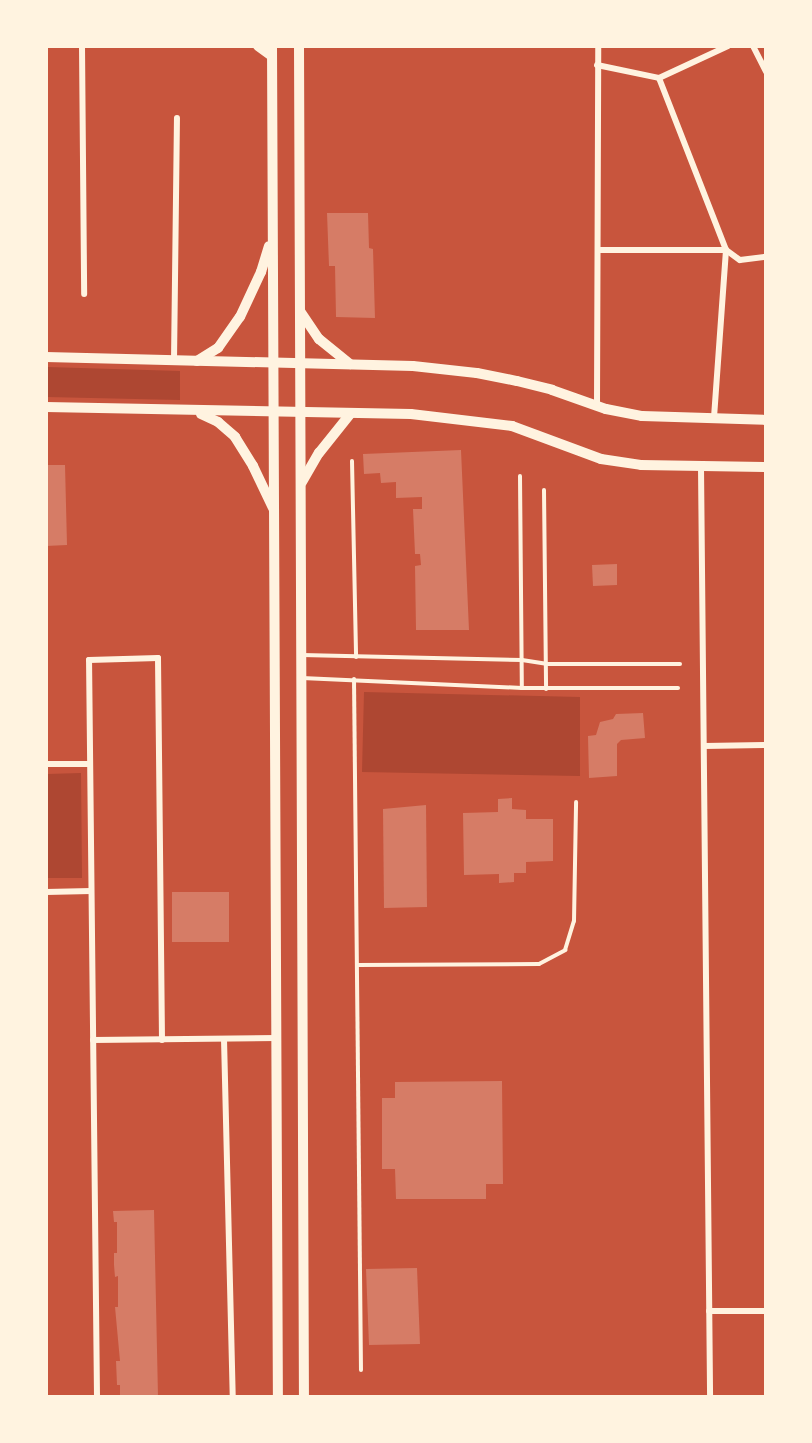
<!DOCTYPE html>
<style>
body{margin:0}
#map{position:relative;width:812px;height:1443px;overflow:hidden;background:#c8553d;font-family:"DM Sans",sans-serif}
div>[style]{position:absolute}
.green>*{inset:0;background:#ae4732}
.building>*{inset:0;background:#d67c66}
.service>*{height:4px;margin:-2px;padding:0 2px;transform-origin:2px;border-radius:2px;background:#fff3e0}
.minor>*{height:6px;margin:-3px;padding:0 3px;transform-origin:3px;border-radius:3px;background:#fff3e0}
.secondary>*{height:10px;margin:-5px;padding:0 5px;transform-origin:5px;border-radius:5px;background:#fff3e0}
span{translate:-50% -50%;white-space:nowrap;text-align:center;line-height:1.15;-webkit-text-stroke:4.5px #fff3e0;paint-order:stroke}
.frame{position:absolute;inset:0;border:48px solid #fff3e0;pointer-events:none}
</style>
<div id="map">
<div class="green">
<i style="clip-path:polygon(47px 367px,180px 371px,180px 400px,47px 397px)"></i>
<i style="clip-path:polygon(364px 692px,580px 697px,580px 776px,362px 772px)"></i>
<i style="clip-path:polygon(81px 773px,82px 878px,47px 878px,47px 774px)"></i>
</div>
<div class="building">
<i style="clip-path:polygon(327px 213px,368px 213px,369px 248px,373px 249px,375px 318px,336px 317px,335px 266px,329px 266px)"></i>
<i style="clip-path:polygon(461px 450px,469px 630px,416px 630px,415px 566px,421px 565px,420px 554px,415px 554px,413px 509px,422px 509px,422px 497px,396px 498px,396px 482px,381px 483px,380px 473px,364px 474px,363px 454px)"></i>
<i style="clip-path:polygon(46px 465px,65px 465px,67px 545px,46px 546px)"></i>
<i style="clip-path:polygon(617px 564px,617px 585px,593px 586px,592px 565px)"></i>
<i style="clip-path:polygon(643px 713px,645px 738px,621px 740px,617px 744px,617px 776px,589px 778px,588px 736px,596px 735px,600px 722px,613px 719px,616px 714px)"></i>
<i style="clip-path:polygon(512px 798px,512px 809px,526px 810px,526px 819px,553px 819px,553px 861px,526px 862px,526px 873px,514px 873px,514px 882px,499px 883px,499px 874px,464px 875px,463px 813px,498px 812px,498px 799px)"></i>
<i style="clip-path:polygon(426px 805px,427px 907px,384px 908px,383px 809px)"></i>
<i style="clip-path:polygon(172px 892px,229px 892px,229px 942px,172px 942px)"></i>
<i style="clip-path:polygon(502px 1081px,503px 1184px,486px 1184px,486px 1199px,396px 1199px,395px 1169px,382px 1169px,382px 1098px,395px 1098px,395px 1082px)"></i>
<i style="clip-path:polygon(154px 1210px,158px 1396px,120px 1396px,120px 1385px,117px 1385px,116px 1361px,120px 1361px,115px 1307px,118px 1307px,118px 1276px,115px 1277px,114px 1265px,114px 1253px,117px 1253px,117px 1222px,114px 1222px,113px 1211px)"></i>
<i style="clip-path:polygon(417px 1268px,420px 1344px,369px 1345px,366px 1269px)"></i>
</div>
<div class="service">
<i style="left:352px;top:461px;width:196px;rotate:88.8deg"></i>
<i style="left:520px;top:476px;width:212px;rotate:89.5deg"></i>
<i style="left:544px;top:490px;width:199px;rotate:89.4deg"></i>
<i style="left:302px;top:655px;width:220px;rotate:1.3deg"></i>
<i style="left:522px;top:660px;width:26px;rotate:9deg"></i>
<i style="left:548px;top:664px;width:132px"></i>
<i style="left:302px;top:678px;width:220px;rotate:2.6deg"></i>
<i style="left:522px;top:688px;width:156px"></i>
<i style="left:354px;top:679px;width:691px;rotate:89.42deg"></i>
<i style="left:357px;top:965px;width:182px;rotate:-0.3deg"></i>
<i style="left:539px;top:964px;width:30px;rotate:-28deg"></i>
<i style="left:565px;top:950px;width:30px;rotate:-73deg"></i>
<i style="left:574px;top:921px;width:119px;rotate:-89deg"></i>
</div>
<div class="minor">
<i style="left:82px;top:46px;width:248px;rotate:89.5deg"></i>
<i style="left:753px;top:46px;width:29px;rotate:63deg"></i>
<i style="left:597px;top:65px;width:63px;rotate:11.8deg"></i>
<i style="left:659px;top:78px;width:76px;rotate:-24.9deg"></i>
<i style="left:659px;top:78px;width:185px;rotate:68.7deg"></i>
<i style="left:726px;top:250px;width:169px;rotate:94.1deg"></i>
<i style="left:598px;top:250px;width:128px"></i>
<i style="left:726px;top:250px;width:17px;rotate:36deg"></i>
<i style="left:740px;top:260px;width:26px;rotate:-7deg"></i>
<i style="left:174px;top:361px;width:243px;rotate:-89.3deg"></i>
<i style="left:597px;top:405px;width:359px;rotate:-89.8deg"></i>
<i style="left:701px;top:467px;width:929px;rotate:89.44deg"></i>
<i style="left:704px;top:746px;width:62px;rotate:-0.9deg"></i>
<i style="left:46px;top:764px;width:44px"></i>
<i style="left:46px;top:892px;width:45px;rotate:-1.3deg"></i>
<i style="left:224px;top:1039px;width:357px;rotate:88.6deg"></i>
<i style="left:93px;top:1040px;width:184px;rotate:-0.6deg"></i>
<i style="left:709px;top:1311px;width:57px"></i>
<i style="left:97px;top:1396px;width:736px;rotate:-90.62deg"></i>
<i style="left:89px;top:660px;width:69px;rotate:-1.7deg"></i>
<i style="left:158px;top:658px;width:382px;rotate:89.4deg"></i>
</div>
<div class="secondary">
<i style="left:258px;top:46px;width:17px;rotate:36deg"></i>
<i style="left:272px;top:46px;width:1350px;rotate:89.75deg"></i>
<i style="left:299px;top:46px;width:1350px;rotate:89.79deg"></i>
<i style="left:300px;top:311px;width:34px;rotate:56deg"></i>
<i style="left:319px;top:339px;width:40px;rotate:39deg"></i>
<i style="left:46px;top:357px;width:367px;rotate:1.4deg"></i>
<i style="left:413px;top:366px;width:64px;rotate:6.2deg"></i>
<i style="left:477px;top:373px;width:41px;rotate:11.3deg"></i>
<i style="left:517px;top:381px;width:36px;rotate:14deg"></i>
<i style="left:552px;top:390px;width:57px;rotate:19.4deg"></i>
<i style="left:606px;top:409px;width:37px;rotate:11deg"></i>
<i style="left:642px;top:416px;width:124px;rotate:1.8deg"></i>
<i style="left:197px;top:361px;width:25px;rotate:-32deg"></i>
<i style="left:218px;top:348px;width:38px;rotate:-55deg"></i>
<i style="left:240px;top:317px;width:50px;rotate:-65deg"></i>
<i style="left:261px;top:272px;width:27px;rotate:-73deg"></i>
<i style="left:46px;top:407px;width:365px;rotate:1.1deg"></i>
<i style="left:411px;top:414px;width:102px;rotate:6.8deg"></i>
<i style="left:512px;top:426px;width:95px;rotate:20.3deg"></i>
<i style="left:601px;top:459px;width:40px;rotate:8.5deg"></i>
<i style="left:641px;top:465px;width:125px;rotate:0.9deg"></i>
<i style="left:201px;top:414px;width:19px;rotate:25deg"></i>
<i style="left:218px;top:422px;width:23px;rotate:41deg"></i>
<i style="left:235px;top:437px;width:34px;rotate:58deg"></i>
<i style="left:253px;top:466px;width:47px;rotate:64.5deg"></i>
<i style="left:302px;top:482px;width:34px;rotate:-60deg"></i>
<i style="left:319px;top:453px;width:51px;rotate:-51.3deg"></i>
</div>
<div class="frame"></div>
</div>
